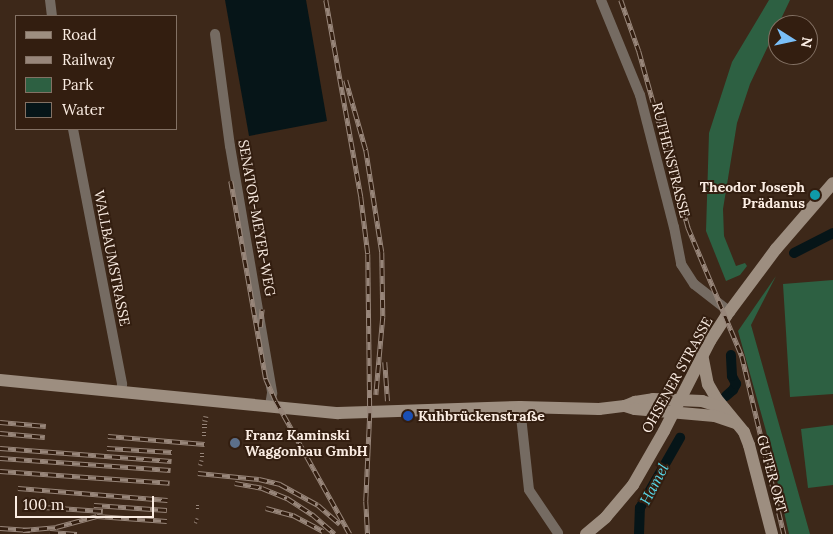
<!DOCTYPE html>
<meta charset="utf-8">
<style>
body{margin:0}
#map{position:relative;width:833px;height:534px;overflow:hidden;background:#3d2819;font-family:Lora,serif}
div>[style]{position:absolute}
.green>*{inset:0;background:#2d6042}
.water>*{inset:0;background:#061518}
.canal>*{height:10px;margin:-5px;padding:0 5px;transform-origin:5px;border-radius:5px;background:#061518}
.street>*{height:10px;margin:-5px;padding:0 5px;transform-origin:5px;border-radius:5px;background:#756b62}
.secondary>*{height:12px;margin:-6px;padding:0 6px;transform-origin:6px;border-radius:6px;background:#9d8e80}
.rail>*{height:4.5px;margin-top:-2.25px;transform-origin:0;background:repeating-linear-gradient(90deg,#331e10 0 8px,#98867a 0 16px);box-sizing:border-box;border-block:1px solid #98867a}
.dots>*{width:14px;height:14px;translate:-50% -50%;box-sizing:border-box;border:2px solid #331e10;border-radius:50%}
span{translate:-50% -50%;white-space:nowrap;text-align:center;line-height:1.15;-webkit-text-stroke:4px #331e10;paint-order:stroke}
.street-label{font-size:14px;color:#fbede3}
.poi-label{font-size:14px;color:#fbede3;font-weight:700}
.right{translate:-100% -50%;text-align:right}
.left{translate:0 -50%;text-align:left}
.water-label{font-size:15px;color:#58d7e9;font-style:italic}
.legend{position:absolute;left:15px;top:15px;width:162px;height:115px;box-sizing:border-box;background:#331e10;border:1px solid #837164;margin:0;padding:6px 9px;list-style:none;font-size:15px;color:#fbede3}
.legend li{display:flex;align-items:center;gap:10px;height:25px}
.legend b{width:25px;border:1px solid #837164}
.north{position:absolute;left:768px;top:15px;width:50px;height:50px;box-sizing:border-box;background:#331e10;border:1px solid #837164;border-radius:50%;rotate:100deg;font-size:14px;font-weight:700;line-height:20px;text-align:center;color:#fbede3}
.north::after{content:'';display:block;margin:auto;width:18px;height:22px;background:#7abff8;clip-path:polygon(50% 0,100% 100%,50% 72%,0 100%)}
.scale{position:absolute;left:15px;top:496px;width:139px;height:22px;box-sizing:border-box;border:2px solid #fbede3;border-top:0;padding-left:6px;font-size:15px;line-height:18px;white-space:nowrap;color:#fbede3;-webkit-text-stroke:4px #331e10;paint-order:stroke}
</style>
<div id="map">
<div class="green">
<i style="clip-path:polygon(769px 0,790px 0,750px 84px,737px 123px,723px 209px,724px 236px,736px 266px,745px 263px,747px 266px,740px 275px,726px 281px,706px 231px,709px 133px,732px 62px)"></i>
<i style="clip-path:polygon(776px 276px,751px 325px,810px 534px,789px 534px,766px 431px,738px 331px)"></i>
<i style="clip-path:polygon(833px 280px,833px 394px,790px 397px,783px 284px)"></i>
<i style="clip-path:polygon(833px 425px,833px 485px,808px 488px,801px 429px)"></i>
</div>
<div class="water">
<i style="clip-path:polygon(225px 0,306px 0,327px 121px,249px 136px)"></i>
</div>
<div class="canal">
<i style="left:794px;top:253px;width:44px;rotate:-27.1deg"></i>
<i style="left:726px;top:396px;width:9px;rotate:-41deg"></i>
<i style="left:733px;top:390px;width:7px;rotate:-63deg"></i>
<i style="left:736px;top:384px;width:9px;rotate:-117deg"></i>
<i style="left:732px;top:376px;width:21px;rotate:-93deg"></i>
<i style="left:639px;top:534px;width:26px;rotate:-88deg"></i>
<i style="left:640px;top:508px;width:81px;rotate:-60.3deg"></i>
</div>
<div class="street">
<i style="left:50px;top:0;width:16px;rotate:83deg"></i>
<i style="left:601px;top:0;width:103px;rotate:67.7deg"></i>
<i style="left:640px;top:95px;width:136px;rotate:75.6deg"></i>
<i style="left:674px;top:227px;width:38px;rotate:79deg"></i>
<i style="left:681px;top:264px;width:24px;rotate:57deg"></i>
<i style="left:694px;top:284px;width:46px;rotate:37.9deg"></i>
<i style="left:215px;top:34px;width:113px;rotate:82.4deg"></i>
<i style="left:230px;top:146px;width:251px;rotate:80.3deg"></i>
<i style="left:272px;top:393px;width:13px;rotate:99deg"></i>
<i style="left:73px;top:129px;width:260px;rotate:79.1deg"></i>
<i style="left:122px;top:384px;width:8px;rotate:97deg"></i>
<i style="left:520px;top:407px;width:83px;rotate:83.8deg"></i>
<i style="left:529px;top:490px;width:52px;rotate:56deg"></i>
</div>
<div class="secondary">
<i style="left:702px;top:354px;width:31px;rotate:79deg"></i>
<i style="left:708px;top:384px;width:16px;rotate:60deg"></i>
<i style="left:716px;top:398px;width:44px;rotate:50.5deg"></i>
<i style="left:744px;top:432px;width:14px;rotate:69deg"></i>
<i style="left:749px;top:445px;width:92px;rotate:75.5deg"></i>
<i style="left:0;top:380px;width:340px;rotate:5.6deg"></i>
<i style="left:338px;top:413px;width:182px;rotate:-1.9deg"></i>
<i style="left:520px;top:407px;width:79px;rotate:1.5deg"></i>
<i style="left:599px;top:409px;width:26px;rotate:-7deg"></i>
<i style="left:625px;top:406px;width:11px;rotate:-22deg"></i>
<i style="left:635px;top:402px;width:18px;rotate:-9deg"></i>
<i style="left:653px;top:399px;width:49px;rotate:2.3deg"></i>
<i style="left:702px;top:401px;width:23px;rotate:18deg"></i>
<i style="left:625px;top:406px;width:10px;rotate:17deg"></i>
<i style="left:635px;top:409px;width:80px;rotate:5deg"></i>
<i style="left:715px;top:416px;width:21px;rotate:19deg"></i>
<i style="left:586px;top:534px;width:26px;rotate:-40deg"></i>
<i style="left:606px;top:517px;width:42px;rotate:-49.8deg"></i>
<i style="left:633px;top:485px;width:62px;rotate:-60.1deg"></i>
<i style="left:664px;top:431px;width:101px;rotate:-62.9deg"></i>
<i style="left:710px;top:341px;width:30px;rotate:-57deg"></i>
<i style="left:726px;top:316px;width:84px;rotate:-53.3deg"></i>
<i style="left:776px;top:249px;width:87px;rotate:-49.2deg"></i>
</div>
<div class="rail">
<i style="left:326px;top:0;width:200px;rotate:79.9deg"></i>
<i style="left:361px;top:197px;width:57px;rotate:83deg"></i>
<i style="left:368px;top:254px;width:159px;rotate:89.3deg"></i>
<i style="left:370px;top:413px;width:88px;rotate:92.6deg"></i>
<i style="left:366px;top:501px;width:33px;rotate:87deg"></i>
<i style="left:621px;top:0;width:54px;rotate:70.6deg"></i>
<i style="left:639px;top:51px;width:183px;rotate:74.4deg"></i>
<i style="left:688px;top:227px;width:140px;rotate:67.3deg"></i>
<i style="left:742px;top:356px;width:183px;rotate:76.7deg"></i>
<i style="left:346px;top:80px;width:73px;rotate:74.1deg"></i>
<i style="left:366px;top:150px;width:103px;rotate:81.1deg"></i>
<i style="left:382px;top:252px;width:65px;rotate:89.1deg"></i>
<i style="left:383px;top:317px;width:78px;rotate:95.1deg"></i>
<i style="left:231px;top:181px;width:201px;rotate:80deg"></i>
<i style="left:266px;top:379px;width:24px;rotate:66deg"></i>
<i style="left:276px;top:401px;width:152px;rotate:60.9deg"></i>
<i style="left:260px;top:327px;width:18px;rotate:-84deg"></i>
<i style="left:385px;top:362px;width:39px;rotate:86deg"></i>
<i style="left:203px;top:418px;width:5px;rotate:11deg"></i>
<i style="left:0;top:422px;width:46px;rotate:5deg"></i>
<i style="left:202px;top:426px;width:5px"></i>
<i style="left:0;top:433px;width:45px;rotate:5.1deg"></i>
<i style="left:202px;top:434px;width:4px"></i>
<i style="left:108px;top:436px;width:97px;rotate:4.7deg"></i>
<i style="left:0;top:448px;width:172px;rotate:4.3deg"></i>
<i style="left:107px;top:448px;width:65px;rotate:3.5deg"></i>
<i style="left:200px;top:455px;width:4px"></i>
<i style="left:0;top:458px;width:171px;rotate:4deg"></i>
<i style="left:199px;top:462px;width:4px;rotate:14deg"></i>
<i style="left:0;top:471px;width:170px;rotate:4deg"></i>
<i style="left:198px;top:473px;width:61px;rotate:5.6deg"></i>
<i style="left:259px;top:479px;width:22px;rotate:13deg"></i>
<i style="left:280px;top:484px;width:43px;rotate:28.9deg"></i>
<i style="left:318px;top:505px;width:29px;rotate:41deg"></i>
<i style="left:235px;top:483px;width:27px;rotate:10deg"></i>
<i style="left:262px;top:488px;width:27px;rotate:22deg"></i>
<i style="left:287px;top:498px;width:30px;rotate:33deg"></i>
<i style="left:312px;top:514px;width:30px;rotate:41deg"></i>
<i style="left:18px;top:488px;width:150px;rotate:4.6deg"></i>
<i style="left:94px;top:505px;width:73px;rotate:3.9deg"></i>
<i style="left:29px;top:506px;width:74px;rotate:3.9deg"></i>
<i style="left:196px;top:507px;width:3px"></i>
<i style="left:266px;top:508px;width:28px;rotate:15deg"></i>
<i style="left:293px;top:515px;width:34px;rotate:28deg"></i>
<i style="left:195px;top:520px;width:3px;rotate:18deg"></i>
<i style="left:0;top:528px;width:30px;rotate:4deg"></i>
<i style="left:23px;top:530px;width:33px;rotate:-5deg"></i>
<i style="left:56px;top:527px;width:42px;rotate:-15deg"></i>
<i style="left:97px;top:516px;width:70px;rotate:4.1deg"></i>
<i style="left:50px;top:532px;width:27px;rotate:4deg"></i>
</div>
<div class="dots">
<i style="left:815px;top:195px;background:#0f9aa8"></i>
<i style="left:408px;top:416px;background:#1a4fb4"></i>
<i style="left:235px;top:443px;background:#5c6f8a"></i>
</div>
<div class="street-label">
<span style="left:671px;top:160px;rotate:76deg">RUTHENSTRASSE</span>
<span style="left:257px;top:218px;rotate:80deg">SENATOR-MEYER-WEG</span>
<span style="left:112px;top:258px;rotate:79deg">WALLBAUMSTRASSE</span>
<span style="left:677px;top:375px;rotate:-61deg">OHSENER STRASSE</span>
<span style="left:772px;top:474px;rotate:75deg">GUTER ORT</span>
</div>
<div class="poi-label">
<span class="right" style="left:805px;top:195px">Theodor Joseph<br>Prädanus</span>
<span class="left" style="left:418px;top:416px">Kuhbrückenstraße</span>
<span class="left" style="left:245px;top:443px">Franz Kaminski<br>Waggonbau GmbH</span>
</div>
<div class="water-label">
<span style="left:654px;top:484px;rotate:-62deg">Hamel</span>
</div>
<ul class="legend">
<li><b style="height:6px;background:#9d8e80"></b>Road</li>
<li><b style="height:6px;background:#98867a"></b>Railway</li>
<li><b style="height:14px;background:#2d6042"></b>Park</li>
<li><b style="height:14px;background:#061518"></b>Water</li>
</ul>
<div class="north">N</div>
<div class="scale">100 m</div>
</div>
